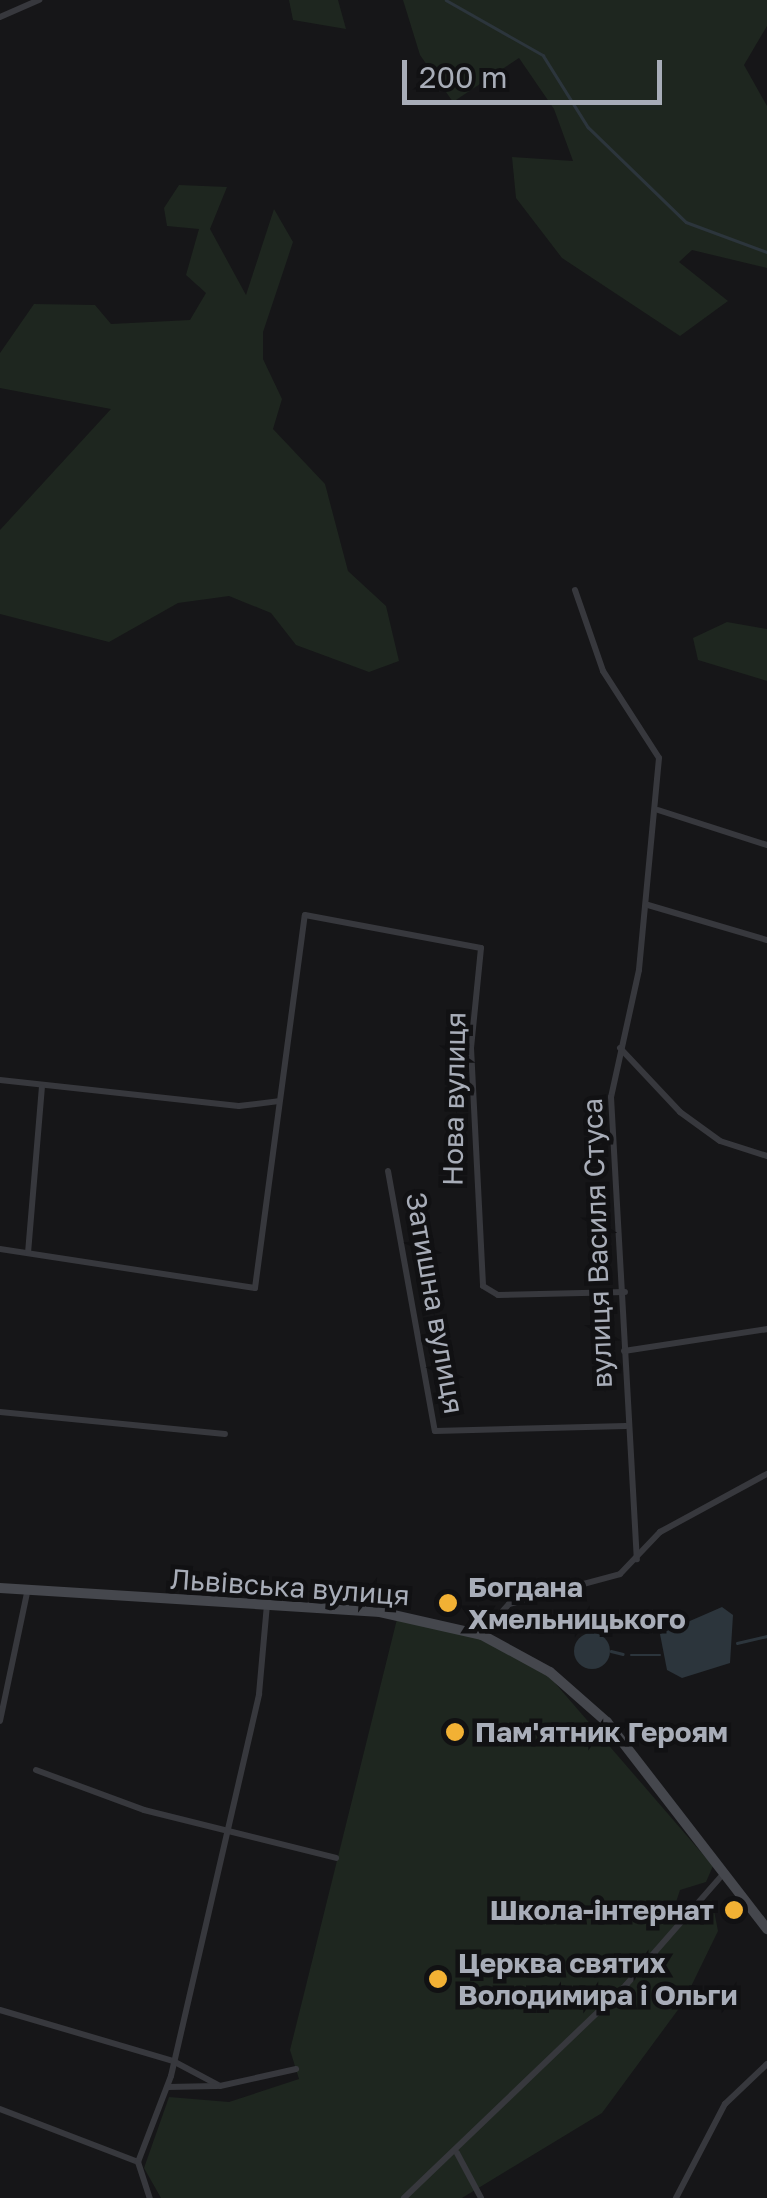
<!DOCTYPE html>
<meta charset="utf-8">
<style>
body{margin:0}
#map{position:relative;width:767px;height:2198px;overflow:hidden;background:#161618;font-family:"Golos Text",sans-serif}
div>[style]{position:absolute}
.green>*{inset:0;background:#1e261f}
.water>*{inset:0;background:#2c353c}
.round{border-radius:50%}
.stream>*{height:2.5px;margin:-1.25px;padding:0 1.25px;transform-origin:1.25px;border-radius:1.25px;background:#2c353c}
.minor>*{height:6px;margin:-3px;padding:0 3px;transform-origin:3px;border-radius:3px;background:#37383d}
.secondary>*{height:10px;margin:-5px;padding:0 5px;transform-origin:5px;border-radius:5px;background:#45474d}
.dots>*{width:28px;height:28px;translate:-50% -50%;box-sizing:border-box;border:5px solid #111113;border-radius:50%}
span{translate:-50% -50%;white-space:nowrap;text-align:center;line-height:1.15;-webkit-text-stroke:9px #111113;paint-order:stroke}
.street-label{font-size:28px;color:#a8adb8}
.poi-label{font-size:28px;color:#a8adb8;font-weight:700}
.left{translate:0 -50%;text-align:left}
.right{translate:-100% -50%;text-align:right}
.scale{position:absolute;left:402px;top:60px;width:260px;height:45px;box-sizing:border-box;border:5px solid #a8adb8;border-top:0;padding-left:12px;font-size:30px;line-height:35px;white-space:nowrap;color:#a8adb8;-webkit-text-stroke:8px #111113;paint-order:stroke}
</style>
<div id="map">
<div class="green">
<i style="clip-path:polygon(289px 0,338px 0,346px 29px,293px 20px)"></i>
<i style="clip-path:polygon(403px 0,767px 0,767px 26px,744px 65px,767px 106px,767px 268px,692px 250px,679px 262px,728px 301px,680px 336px,562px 258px,516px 198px,512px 157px,573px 161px,554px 109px,519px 58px,453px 102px,420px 55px)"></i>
<i style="clip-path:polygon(179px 185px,227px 187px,210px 229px,246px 295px,274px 209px,293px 242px,263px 332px,263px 359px,282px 399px,273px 429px,325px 484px,348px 571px,386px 606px,399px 661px,369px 672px,296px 645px,271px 613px,229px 596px,178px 603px,109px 642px,0 614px,0 530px,111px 409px,0 388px,0 353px,34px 304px,95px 305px,111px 324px,190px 320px,206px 293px,186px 275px,199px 229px,167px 226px,164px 208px)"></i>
<i style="clip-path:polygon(727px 622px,767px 629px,767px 681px,698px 660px,693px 638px)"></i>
<i style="clip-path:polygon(398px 1615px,443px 1622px,542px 1668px,713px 1866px,706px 1882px,680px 1890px,675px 1905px,712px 1900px,718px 1931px,683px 2003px,602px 2113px,462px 2198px,161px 2198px,144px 2168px,169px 2097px,229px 2102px,299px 2079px,290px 2050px)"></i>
</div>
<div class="water">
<i style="clip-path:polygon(722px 1607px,733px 1615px,730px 1663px,682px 1678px,667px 1670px,660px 1634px)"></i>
<i class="round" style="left:574px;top:1633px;width:36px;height:36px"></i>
</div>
<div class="stream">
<i style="left:446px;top:0;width:112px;rotate:29.6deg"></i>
<i style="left:543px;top:55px;width:85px;rotate:58deg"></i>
<i style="left:588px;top:127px;width:136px;rotate:44.1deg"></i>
<i style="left:686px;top:222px;width:86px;rotate:20.3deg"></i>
<i style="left:737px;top:1643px;width:31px;rotate:-13deg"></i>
<i style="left:611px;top:1651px;width:12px;rotate:14deg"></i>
<i style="left:631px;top:1655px;width:29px"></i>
</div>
<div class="minor">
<i style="left:0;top:17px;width:43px;rotate:-23.6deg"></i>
<i style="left:575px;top:590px;width:86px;rotate:70.9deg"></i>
<i style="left:603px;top:671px;width:103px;rotate:57.2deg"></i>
<i style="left:659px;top:758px;width:213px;rotate:95.4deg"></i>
<i style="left:639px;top:970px;width:130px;rotate:102.4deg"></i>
<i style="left:611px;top:1097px;width:463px;rotate:86.8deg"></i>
<i style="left:658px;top:810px;width:114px;rotate:17.8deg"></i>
<i style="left:648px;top:905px;width:124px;rotate:16.4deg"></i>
<i style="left:620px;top:1048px;width:88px;rotate:46.8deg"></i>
<i style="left:680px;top:1112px;width:49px;rotate:35.9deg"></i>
<i style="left:720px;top:1141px;width:49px;rotate:17.7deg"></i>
<i style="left:0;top:1080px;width:240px;rotate:6.2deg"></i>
<i style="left:239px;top:1106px;width:38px;rotate:-7deg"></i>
<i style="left:388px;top:1171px;width:264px;rotate:79.8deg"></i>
<i style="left:435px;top:1431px;width:191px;rotate:-1.5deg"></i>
<i style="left:0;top:1249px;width:258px;rotate:8.7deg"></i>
<i style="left:255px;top:1288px;width:376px;rotate:-82.4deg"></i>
<i style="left:305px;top:915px;width:179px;rotate:10.6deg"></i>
<i style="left:481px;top:948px;width:100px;rotate:95.7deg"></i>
<i style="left:471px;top:1048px;width:238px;rotate:87.1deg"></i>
<i style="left:483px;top:1286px;width:17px;rotate:31deg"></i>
<i style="left:498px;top:1295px;width:127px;rotate:-1.4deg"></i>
<i style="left:28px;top:1253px;width:166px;rotate:-85.2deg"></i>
<i style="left:624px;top:1351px;width:145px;rotate:-8.7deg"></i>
<i style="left:0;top:1412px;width:226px;rotate:5.6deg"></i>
<i style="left:482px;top:1634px;width:40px;rotate:-48deg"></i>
<i style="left:509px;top:1604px;width:115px;rotate:-15.1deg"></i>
<i style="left:620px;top:1574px;width:58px;rotate:-46.4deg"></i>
<i style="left:660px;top:1532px;width:122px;rotate:-28.5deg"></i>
<i style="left:0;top:1721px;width:131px;rotate:-78.1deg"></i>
<i style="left:36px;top:1770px;width:115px;rotate:20.3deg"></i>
<i style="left:144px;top:1810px;width:198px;rotate:14deg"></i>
<i style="left:0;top:2010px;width:180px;rotate:16.4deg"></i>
<i style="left:173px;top:2061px;width:53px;rotate:28deg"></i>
<i style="left:220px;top:2086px;width:78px;rotate:-12.6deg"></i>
<i style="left:168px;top:2087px;width:49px;rotate:-1.2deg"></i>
<i style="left:0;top:2109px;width:148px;rotate:21deg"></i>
<i style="left:457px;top:2153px;width:51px;rotate:61.9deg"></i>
<i style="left:138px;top:2162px;width:92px;rotate:-69deg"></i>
<i style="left:171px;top:2076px;width:392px;rotate:-77deg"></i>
<i style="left:259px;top:1694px;width:89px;rotate:-84.9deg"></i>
<i style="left:138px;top:2162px;width:38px;rotate:72deg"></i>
<i style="left:404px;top:2198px;width:308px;rotate:-43.8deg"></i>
<i style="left:626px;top:1985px;width:150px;rotate:-48.8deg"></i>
<i style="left:676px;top:2198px;width:106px;rotate:-62.5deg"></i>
<i style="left:725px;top:2104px;width:58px;rotate:-43.6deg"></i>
</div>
<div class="secondary">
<i style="left:0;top:1588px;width:381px;rotate:3.6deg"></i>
<i style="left:380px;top:1612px;width:105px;rotate:12.7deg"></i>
<i style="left:482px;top:1635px;width:77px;rotate:28.6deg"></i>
<i style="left:550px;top:1672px;width:76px;rotate:41.3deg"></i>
<i style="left:607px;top:1722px;width:262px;rotate:52.3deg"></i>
</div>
<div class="dots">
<i style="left:448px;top:1603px;background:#f2b134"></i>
<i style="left:455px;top:1732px;background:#f2b134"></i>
<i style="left:734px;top:1910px;background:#f2b134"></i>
<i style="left:438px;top:1979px;background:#f2b134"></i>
</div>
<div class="street-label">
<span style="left:454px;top:1099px;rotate:-89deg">Нова вулиця</span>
<span style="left:597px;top:1243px;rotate:-92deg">вулиця Василя Стуса</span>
<span style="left:435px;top:1303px;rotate:80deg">Затишна вулиця</span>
<span style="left:290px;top:1587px;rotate:4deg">Львівська вулиця</span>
</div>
<div class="poi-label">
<span class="left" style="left:468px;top:1603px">Богдана<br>Хмельницького</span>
<span class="left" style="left:475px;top:1732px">Пам'ятник Героям</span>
<span class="right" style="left:714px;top:1910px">Школа-інтернат</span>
<span class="left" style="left:458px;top:1979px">Церква святих<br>Володимира і Ольги</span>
</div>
<div class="scale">200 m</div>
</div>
